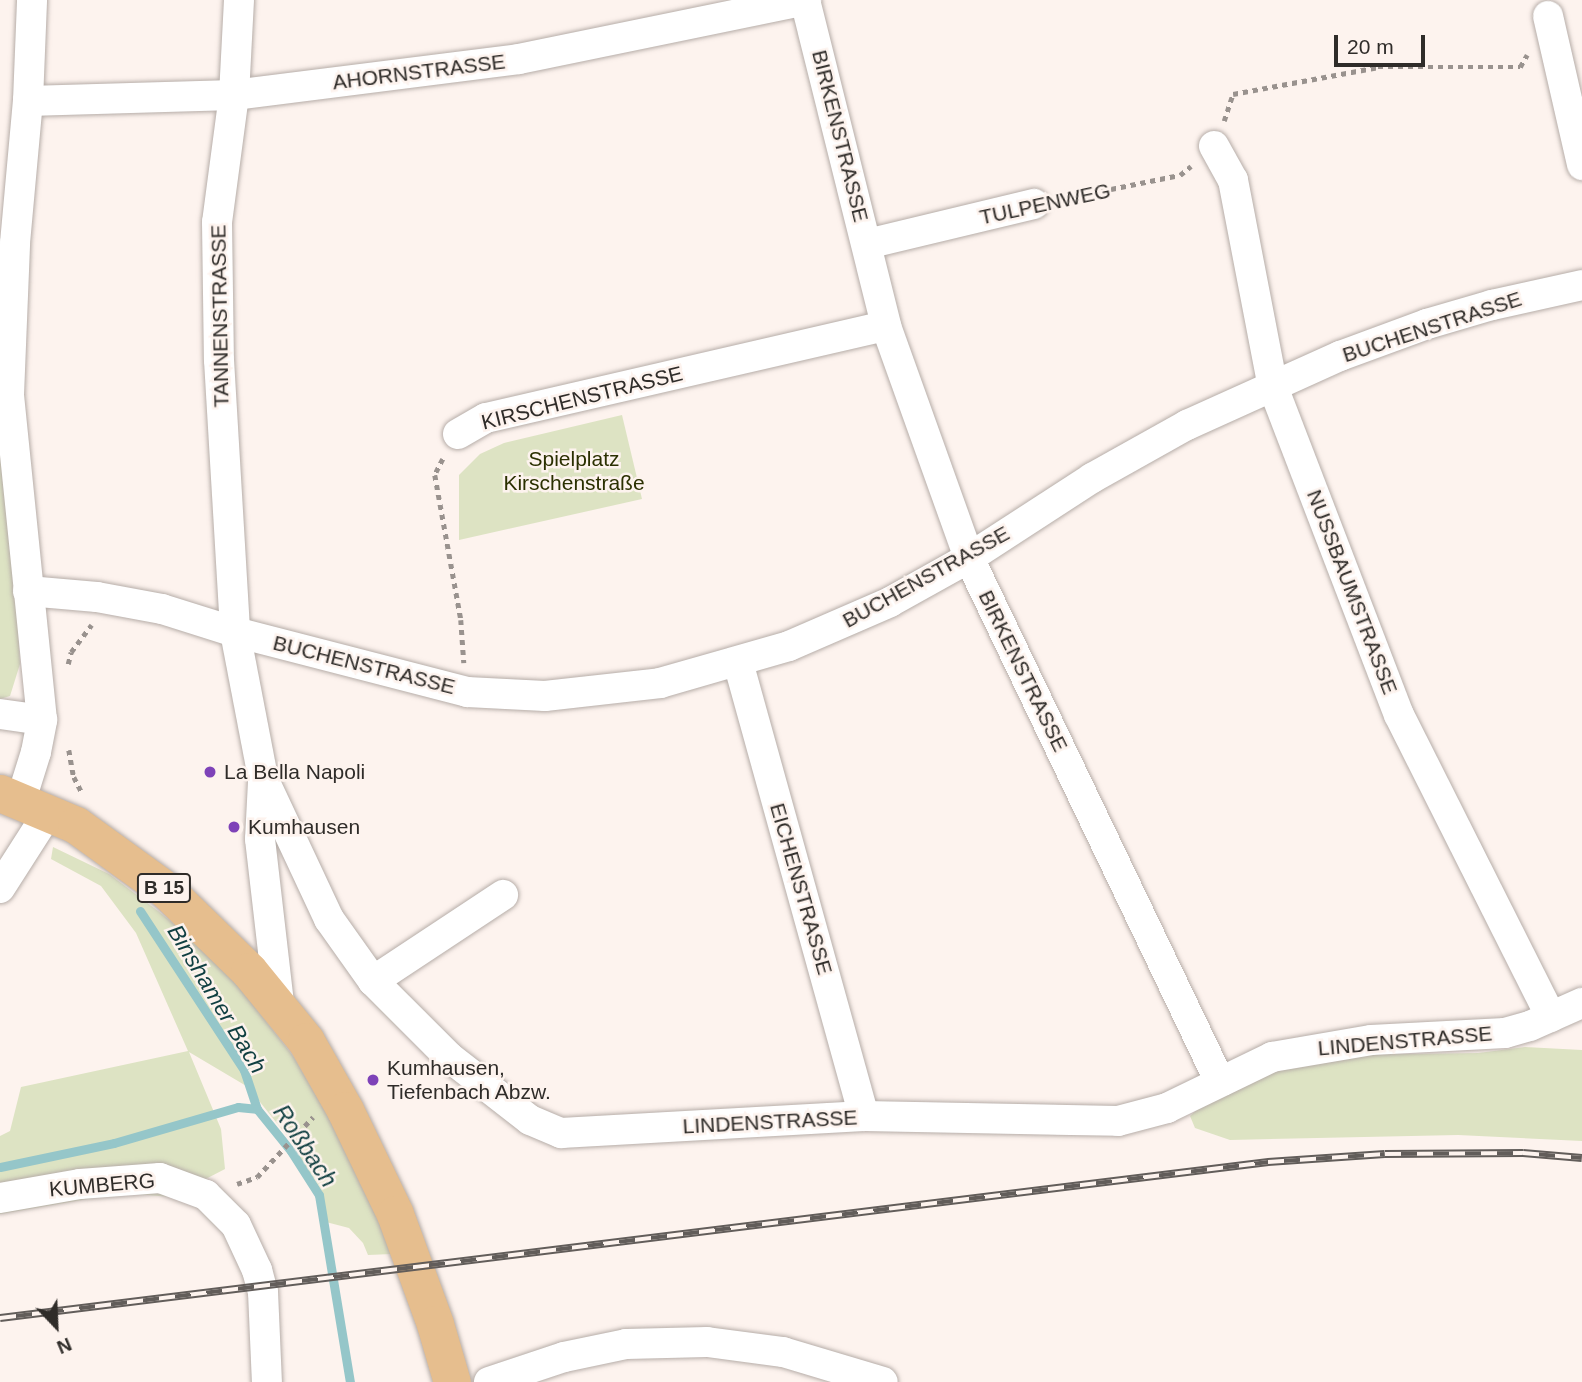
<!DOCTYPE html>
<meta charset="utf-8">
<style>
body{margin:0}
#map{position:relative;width:1582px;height:1382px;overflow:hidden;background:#fdf3ee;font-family:Helvetica,sans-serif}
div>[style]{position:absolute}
.green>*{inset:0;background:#dde3c3}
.stream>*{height:9px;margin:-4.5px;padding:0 4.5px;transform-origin:4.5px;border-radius:4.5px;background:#95c6c9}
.path>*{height:4.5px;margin-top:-2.25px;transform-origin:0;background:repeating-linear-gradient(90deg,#99928e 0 5px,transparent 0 10px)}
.roads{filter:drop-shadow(0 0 2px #b6ada8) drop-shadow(0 0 2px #b6ada8)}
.minor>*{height:30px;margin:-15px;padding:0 15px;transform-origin:15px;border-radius:15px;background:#fff}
.major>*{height:37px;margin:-18.5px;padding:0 18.5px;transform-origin:18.5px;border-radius:18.5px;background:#e6be8e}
.rail>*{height:8px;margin-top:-4px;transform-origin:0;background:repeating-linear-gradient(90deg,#fdf3ee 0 16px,#625d5a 0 32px);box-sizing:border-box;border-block:2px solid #625d5a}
.dots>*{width:19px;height:19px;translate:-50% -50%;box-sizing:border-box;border:4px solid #fdf3ee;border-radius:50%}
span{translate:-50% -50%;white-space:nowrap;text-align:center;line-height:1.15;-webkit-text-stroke:5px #fdf3ee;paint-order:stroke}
.shield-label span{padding:2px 5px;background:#fdf3ee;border:2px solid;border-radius:5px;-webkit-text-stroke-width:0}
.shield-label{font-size:19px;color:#2f2c29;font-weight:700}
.street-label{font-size:21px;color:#2f2c29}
.park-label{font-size:21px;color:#2b3001}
.poi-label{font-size:21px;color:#2f2c29}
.left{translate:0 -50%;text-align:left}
.water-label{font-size:23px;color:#103f41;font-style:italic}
.north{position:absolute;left:21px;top:1291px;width:70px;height:70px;-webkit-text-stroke:5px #fdf3ee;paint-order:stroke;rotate:157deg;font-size:19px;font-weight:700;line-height:28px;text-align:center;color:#2f2c29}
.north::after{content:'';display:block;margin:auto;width:24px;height:32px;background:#2f2c29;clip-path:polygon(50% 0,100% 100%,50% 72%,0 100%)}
.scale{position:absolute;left:1334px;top:35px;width:91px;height:32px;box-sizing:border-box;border:4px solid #2f2c29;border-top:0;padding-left:9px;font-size:21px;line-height:24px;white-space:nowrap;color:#2f2c29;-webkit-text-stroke:5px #fdf3ee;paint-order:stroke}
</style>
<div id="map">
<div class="green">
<i style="clip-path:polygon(0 245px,20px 664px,10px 696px,0 699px)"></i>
<i style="clip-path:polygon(622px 415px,642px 499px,459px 540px,459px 475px,480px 454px,504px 443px)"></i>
<i style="clip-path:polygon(53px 847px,109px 874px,158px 911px,199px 944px,239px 987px,293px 1056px,332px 1123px,371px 1197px,392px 1254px,368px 1255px,363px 1243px,349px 1228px,326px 1222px,295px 1146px,248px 1087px,189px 1052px,221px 1129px,225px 1169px,171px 1197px,123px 1193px,0 1214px,0 1136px,10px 1131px,21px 1087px,188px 1051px,136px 933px,101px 886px,51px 859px)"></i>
<i style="clip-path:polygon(1525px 1047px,1582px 1050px,1582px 1141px,1458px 1135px,1230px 1140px,1195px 1128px,1190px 1116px,1204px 1103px,1277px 1070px,1335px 1055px,1478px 1053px)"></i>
</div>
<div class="stream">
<i style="left:140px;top:911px;width:190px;rotate:56.8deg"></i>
<i style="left:244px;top:1070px;width:41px;rotate:71.6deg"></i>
<i style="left:0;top:1167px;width:116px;rotate:-11.9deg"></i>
<i style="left:114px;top:1143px;width:129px;rotate:-16.2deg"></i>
<i style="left:238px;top:1107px;width:19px;rotate:6deg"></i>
<i style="left:257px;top:1109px;width:54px;rotate:51deg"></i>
<i style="left:291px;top:1151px;width:52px;rotate:57.5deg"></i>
<i style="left:319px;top:1195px;width:190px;rotate:80.6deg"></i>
</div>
<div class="path">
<i style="left:1224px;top:121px;width:28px;rotate:-72deg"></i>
<i style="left:1233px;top:94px;width:147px;rotate:-10.5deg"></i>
<i style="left:1378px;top:67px;width:142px"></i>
<i style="left:1520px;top:67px;width:14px;rotate:-60deg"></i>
<i style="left:1062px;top:199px;width:120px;rotate:-11.5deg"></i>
<i style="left:1180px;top:175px;width:14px;rotate:-39deg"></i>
<i style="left:443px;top:459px;width:18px;rotate:117deg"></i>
<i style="left:435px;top:475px;width:147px;rotate:79.8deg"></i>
<i style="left:461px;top:620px;width:43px;rotate:86deg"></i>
<i style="left:68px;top:664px;width:12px;rotate:-76deg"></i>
<i style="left:71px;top:652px;width:34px;rotate:-53deg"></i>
<i style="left:69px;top:750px;width:27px;rotate:80deg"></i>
<i style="left:74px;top:777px;width:16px;rotate:63deg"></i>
<i style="left:237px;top:1184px;width:21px;rotate:-19deg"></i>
<i style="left:257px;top:1177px;width:82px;rotate:-47deg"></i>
</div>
<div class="roads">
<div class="minor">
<i style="left:239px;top:0;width:95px;rotate:93deg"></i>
<i style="left:234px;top:95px;width:128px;rotate:97.6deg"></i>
<i style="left:217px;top:222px;width:138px;rotate:89.2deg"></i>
<i style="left:219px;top:360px;width:272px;rotate:86.6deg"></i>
<i style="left:235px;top:632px;width:149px;rotate:79.1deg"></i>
<i style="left:263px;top:778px;width:156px;rotate:64.9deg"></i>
<i style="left:329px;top:919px;width:76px;rotate:54.6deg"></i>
<i style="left:373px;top:981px;width:107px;rotate:45deg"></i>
<i style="left:449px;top:1057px;width:103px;rotate:37.9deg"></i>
<i style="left:530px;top:1120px;width:34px;rotate:23deg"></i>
<i style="left:561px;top:1133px;width:303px;rotate:-3.2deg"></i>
<i style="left:864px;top:1116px;width:254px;rotate:1.1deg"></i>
<i style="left:1118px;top:1121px;width:51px;rotate:-14.9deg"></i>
<i style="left:1167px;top:1108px;width:117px;rotate:-25.9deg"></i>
<i style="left:1272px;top:1057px;width:100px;rotate:-9.7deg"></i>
<i style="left:1371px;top:1040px;width:134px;rotate:-3deg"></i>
<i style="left:1505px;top:1033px;width:26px;rotate:-16deg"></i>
<i style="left:1530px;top:1026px;width:57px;rotate:-23.9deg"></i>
<i style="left:805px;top:0;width:336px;rotate:76deg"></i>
<i style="left:886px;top:326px;width:246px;rotate:70.3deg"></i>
<i style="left:969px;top:558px;width:581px;rotate:64.41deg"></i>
<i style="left:1548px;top:16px;width:153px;rotate:77.1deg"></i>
<i style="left:28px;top:101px;width:206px;rotate:-1.7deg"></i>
<i style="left:234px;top:95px;width:287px;rotate:-7.2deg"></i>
<i style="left:519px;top:59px;width:293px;rotate:-11.6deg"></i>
<i style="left:1214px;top:146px;width:39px;rotate:61deg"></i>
<i style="left:1233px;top:180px;width:211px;rotate:79.1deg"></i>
<i style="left:1273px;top:387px;width:351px;rotate:69deg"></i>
<i style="left:1399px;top:715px;width:338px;rotate:63.3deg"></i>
<i style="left:867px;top:244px;width:172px;rotate:-13.5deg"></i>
<i style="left:458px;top:434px;width:32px;rotate:-30deg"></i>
<i style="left:486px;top:418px;width:410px;rotate:-13deg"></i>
<i style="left:28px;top:591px;width:69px;rotate:5deg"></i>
<i style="left:97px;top:597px;width:66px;rotate:10.5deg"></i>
<i style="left:162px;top:609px;width:77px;rotate:17.5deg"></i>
<i style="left:235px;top:632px;width:240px;rotate:14.5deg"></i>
<i style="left:467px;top:692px;width:78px;rotate:2.9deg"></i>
<i style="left:545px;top:696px;width:116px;rotate:-6.4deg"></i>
<i style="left:660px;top:683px;width:134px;rotate:-16deg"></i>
<i style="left:789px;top:646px;width:110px;rotate:-23.5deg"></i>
<i style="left:890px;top:602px;width:90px;rotate:-29.1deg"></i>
<i style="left:969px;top:558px;width:147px;rotate:-33deg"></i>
<i style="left:1092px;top:478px;width:109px;rotate:-29.2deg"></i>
<i style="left:1187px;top:425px;width:168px;rotate:-24.3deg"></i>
<i style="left:1340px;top:356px;width:93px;rotate:-20.2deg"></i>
<i style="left:1427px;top:324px;width:68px;rotate:-16.3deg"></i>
<i style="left:1492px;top:305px;width:92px;rotate:-12.5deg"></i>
<i style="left:738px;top:662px;width:471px;rotate:74.5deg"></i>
<i style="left:0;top:714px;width:42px;rotate:8.1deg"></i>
<i style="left:263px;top:782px;width:57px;rotate:93deg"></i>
<i style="left:260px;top:839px;width:173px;rotate:83.4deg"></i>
<i style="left:21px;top:800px;width:50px;rotate:-72.6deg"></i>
<i style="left:36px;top:752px;width:33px;rotate:-79deg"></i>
<i style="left:42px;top:720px;width:327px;rotate:-95.8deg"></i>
<i style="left:9px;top:395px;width:152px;rotate:-87.7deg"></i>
<i style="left:15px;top:243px;width:143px;rotate:-84.8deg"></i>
<i style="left:28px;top:101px;width:101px;rotate:-87.7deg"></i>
<i style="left:0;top:888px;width:89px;rotate:-57.4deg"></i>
<i style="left:373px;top:981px;width:156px;rotate:-33.5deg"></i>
<i style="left:0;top:1198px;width:81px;rotate:-9.9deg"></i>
<i style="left:80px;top:1184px;width:80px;rotate:-4.3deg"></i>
<i style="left:160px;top:1178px;width:49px;rotate:20.3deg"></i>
<i style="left:206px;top:1195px;width:42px;rotate:45deg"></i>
<i style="left:236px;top:1225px;width:50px;rotate:65deg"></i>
<i style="left:257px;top:1270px;width:23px;rotate:75deg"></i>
<i style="left:263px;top:1292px;width:90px;rotate:87.5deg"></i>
<i style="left:489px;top:1382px;width:79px;rotate:-18.4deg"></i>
<i style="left:564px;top:1357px;width:63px;rotate:-11.8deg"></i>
<i style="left:626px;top:1344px;width:81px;rotate:-1.4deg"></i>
<i style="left:707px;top:1342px;width:77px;rotate:7.5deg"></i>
<i style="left:783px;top:1352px;width:104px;rotate:16.7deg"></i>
</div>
<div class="major">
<i style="left:0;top:793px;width:82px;rotate:22.8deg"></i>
<i style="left:76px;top:825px;width:111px;rotate:35.8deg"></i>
<i style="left:166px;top:890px;width:116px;rotate:44.3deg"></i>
<i style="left:249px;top:971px;width:90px;rotate:50.8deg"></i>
<i style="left:306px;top:1041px;width:79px;rotate:60.5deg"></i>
<i style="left:345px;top:1110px;width:115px;rotate:64.3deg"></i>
<i style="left:395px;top:1214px;width:117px;rotate:70deg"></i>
<i style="left:435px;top:1324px;width:60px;rotate:73.7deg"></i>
</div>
</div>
<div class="rail">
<i style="left:0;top:1318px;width:1278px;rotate:-7.01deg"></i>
<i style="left:1268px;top:1162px;width:117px;rotate:-3.9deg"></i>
<i style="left:1385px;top:1154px;width:138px;rotate:-0.4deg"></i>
<i style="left:1523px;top:1153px;width:59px;rotate:4.8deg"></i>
</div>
<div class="dots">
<i style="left:210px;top:772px;background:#7e42b8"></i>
<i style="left:234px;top:827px;background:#7e42b8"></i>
<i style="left:373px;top:1080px;background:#7e42b8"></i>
</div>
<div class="shield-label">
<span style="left:164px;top:888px">B 15</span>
</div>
<div class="street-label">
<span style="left:419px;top:72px;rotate:-7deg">AHORNSTRASSE</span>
<span style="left:840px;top:136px;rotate:76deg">BIRKENSTRASSE</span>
<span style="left:1045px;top:204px;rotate:-12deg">TULPENWEG</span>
<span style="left:220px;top:316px;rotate:-91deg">TANNENSTRASSE</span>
<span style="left:1432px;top:327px;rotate:-18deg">BUCHENSTRASSE</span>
<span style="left:582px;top:398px;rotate:-14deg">KIRSCHENSTRASSE</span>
<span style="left:926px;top:577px;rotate:-29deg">BUCHENSTRASSE</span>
<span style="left:1352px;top:592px;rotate:69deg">NUSSBAUMSTRASSE</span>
<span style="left:364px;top:665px;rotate:14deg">BUCHENSTRASSE</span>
<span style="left:1023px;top:671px;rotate:64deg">BIRKENSTRASSE</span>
<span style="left:801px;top:889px;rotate:74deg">EICHENSTRASSE</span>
<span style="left:1405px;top:1041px;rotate:-5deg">LINDENSTRASSE</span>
<span style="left:770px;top:1122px;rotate:-3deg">LINDENSTRASSE</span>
<span style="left:102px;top:1185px;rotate:-5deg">KUMBERG</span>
</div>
<div class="park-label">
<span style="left:574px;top:471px">Spielplatz<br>Kirschenstraße</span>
</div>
<div class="poi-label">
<span class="left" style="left:224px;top:772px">La Bella Napoli</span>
<span class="left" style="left:248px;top:827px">Kumhausen</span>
<span class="left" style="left:387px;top:1080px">Kumhausen,<br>Tiefenbach Abzw.</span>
</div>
<div class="water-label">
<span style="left:217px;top:999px;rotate:59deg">Binshamer Bach</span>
<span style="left:305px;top:1146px;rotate:56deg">Roßbach</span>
</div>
<div class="north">N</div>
<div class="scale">20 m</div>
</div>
